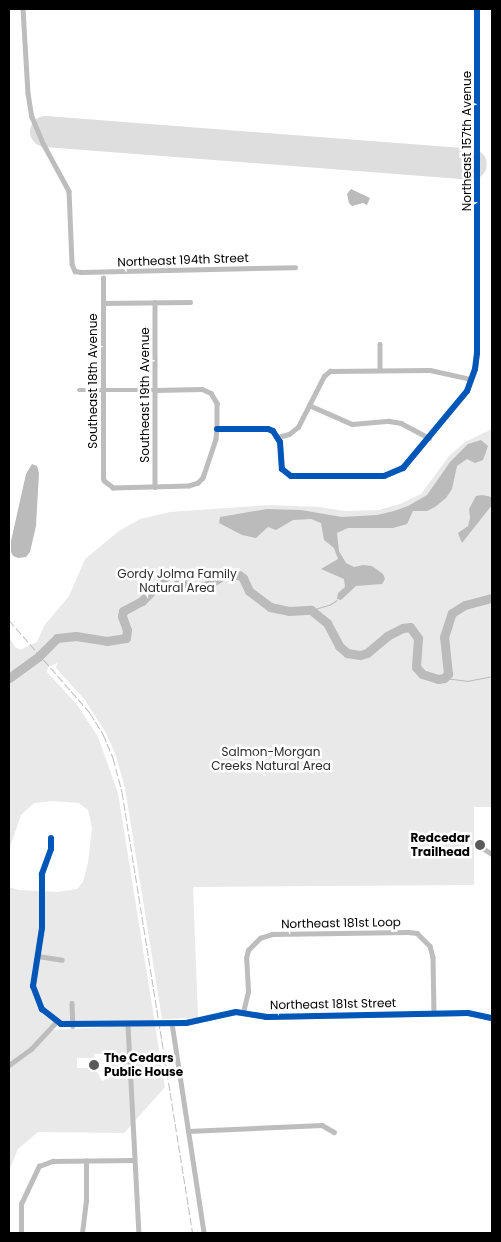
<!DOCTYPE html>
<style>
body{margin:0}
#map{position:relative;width:501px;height:1242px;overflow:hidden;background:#fff;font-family:Poppins,sans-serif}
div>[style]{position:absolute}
.green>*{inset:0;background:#e9e9e9}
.water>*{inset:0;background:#bbb}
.stream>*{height:1px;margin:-0.5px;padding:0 0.5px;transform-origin:0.5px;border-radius:0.5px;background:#bbb}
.river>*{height:9px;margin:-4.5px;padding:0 4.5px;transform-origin:4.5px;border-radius:4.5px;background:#bbb}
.runway>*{height:31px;margin:-15.5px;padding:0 15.5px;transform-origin:15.5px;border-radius:15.5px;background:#dedede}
.minor>*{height:4.5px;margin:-2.25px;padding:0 2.25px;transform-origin:2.25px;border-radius:2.25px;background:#bdbdbd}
.rail>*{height:1px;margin-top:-0.5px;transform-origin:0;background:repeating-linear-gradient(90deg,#bdbdbd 0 8px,transparent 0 10.5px)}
.cycleway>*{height:6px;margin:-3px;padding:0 3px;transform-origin:3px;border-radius:3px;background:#0057b8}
.dots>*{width:14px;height:14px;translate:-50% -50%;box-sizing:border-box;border:2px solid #fff;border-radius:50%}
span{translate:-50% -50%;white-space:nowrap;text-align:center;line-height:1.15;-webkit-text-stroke:5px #fff;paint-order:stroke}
.street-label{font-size:12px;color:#000}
.park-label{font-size:12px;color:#2e2e2e}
.poi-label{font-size:12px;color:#000;font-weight:700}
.right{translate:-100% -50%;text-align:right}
.left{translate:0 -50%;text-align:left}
.frame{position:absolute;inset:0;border:10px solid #000;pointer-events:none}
</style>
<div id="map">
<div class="green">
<i style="clip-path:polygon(evenodd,492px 429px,492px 807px,474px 807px,474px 885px,193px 887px,198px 1018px,162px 1019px,125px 788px,116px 756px,106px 733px,85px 700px,56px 668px,57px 663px,48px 667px,47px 672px,78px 706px,98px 737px,118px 793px,165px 1087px,124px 1133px,38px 1132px,18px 1149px,9px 1171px,9px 887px,19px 890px,58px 892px,77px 889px,83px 882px,88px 863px,92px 828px,88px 810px,79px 803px,52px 801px,34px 803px,21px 815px,9px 850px,9px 636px,15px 647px,20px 650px,37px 642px,44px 626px,69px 596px,85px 559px,119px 531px,140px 519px,170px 512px,270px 505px,320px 507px,344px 511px,379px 510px,400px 504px,421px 494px,449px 456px,465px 442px,492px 429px,60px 1021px,105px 1022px,106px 1027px,53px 1030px,43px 1039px,40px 1037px,50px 1026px,60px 1021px,492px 429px,94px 1054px,109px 1054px,110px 1063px,116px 1074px,102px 1081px,95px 1068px,77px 1068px,77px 1058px,94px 1058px,94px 1054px)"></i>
</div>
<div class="water">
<i style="clip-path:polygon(351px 189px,370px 198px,367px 205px,363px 203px,352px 206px,349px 203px,347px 194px)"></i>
<i style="clip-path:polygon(481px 440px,488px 446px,483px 460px,475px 463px,467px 459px,457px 466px,452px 489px,446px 498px,435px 507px,427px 511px,413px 511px,407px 524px,393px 528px,348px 528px,337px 533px,339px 551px,346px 563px,354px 567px,363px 565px,372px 566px,383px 574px,385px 579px,382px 584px,356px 586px,341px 600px,337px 599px,338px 593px,345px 587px,344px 579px,321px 569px,338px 559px,334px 548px,324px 540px,321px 523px,311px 519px,293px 520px,276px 530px,268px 527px,256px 538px,242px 535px,219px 523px,220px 517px,267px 509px,301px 510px,342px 517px,377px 515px,394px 511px,408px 506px,427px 495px,450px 462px,468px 444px)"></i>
<i style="clip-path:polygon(32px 464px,37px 466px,39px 473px,36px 526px,30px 552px,26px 557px,18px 558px,13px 556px,11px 552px,11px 541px,26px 474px)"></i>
<i style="clip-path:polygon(482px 495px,492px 497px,492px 505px,462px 543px,458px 533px,468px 526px,470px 518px,469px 509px,476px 496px)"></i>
</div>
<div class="stream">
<i style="left:311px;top:610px;width:19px;rotate:-16deg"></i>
<i style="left:329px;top:605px;width:9px;rotate:-32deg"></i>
<i style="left:444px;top:678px;width:23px;rotate:7deg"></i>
<i style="left:467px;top:681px;width:25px;rotate:-11deg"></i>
</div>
<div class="river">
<i style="left:9px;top:678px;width:37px;rotate:-36deg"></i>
<i style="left:39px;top:656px;width:25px;rotate:-45deg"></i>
<i style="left:57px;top:638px;width:19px;rotate:-6deg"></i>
<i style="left:76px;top:636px;width:31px;rotate:9deg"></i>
<i style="left:107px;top:641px;width:19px;rotate:-9deg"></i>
<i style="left:126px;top:638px;width:8px;rotate:-83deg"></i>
<i style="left:127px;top:630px;width:15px;rotate:-110deg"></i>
<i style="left:122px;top:616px;width:5px;rotate:-79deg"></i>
<i style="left:123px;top:611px;width:21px;rotate:-28deg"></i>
<i style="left:142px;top:601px;width:39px;rotate:-46deg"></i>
<i style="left:169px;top:573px;width:30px;rotate:30deg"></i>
<i style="left:195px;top:588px;width:13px;rotate:-13deg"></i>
<i style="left:208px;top:585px;width:20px;rotate:-33deg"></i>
<i style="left:225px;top:574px;width:14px;rotate:4deg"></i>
<i style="left:239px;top:575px;width:5px;rotate:37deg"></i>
<i style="left:243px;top:578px;width:14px;rotate:65deg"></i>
<i style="left:249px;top:591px;width:26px;rotate:37deg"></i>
<i style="left:270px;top:607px;width:19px;rotate:12deg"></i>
<i style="left:289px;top:611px;width:22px;rotate:-3deg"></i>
<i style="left:311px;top:610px;width:21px;rotate:39deg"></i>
<i style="left:327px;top:623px;width:26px;rotate:62deg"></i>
<i style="left:339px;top:646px;width:11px;rotate:41deg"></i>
<i style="left:347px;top:653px;width:13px;rotate:9deg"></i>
<i style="left:360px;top:655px;width:7px;rotate:-16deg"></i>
<i style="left:367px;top:653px;width:26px;rotate:-40deg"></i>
<i style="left:387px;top:636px;width:18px;rotate:-27deg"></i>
<i style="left:403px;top:628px;width:7px;rotate:-8deg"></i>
<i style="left:410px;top:627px;width:14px;rotate:54deg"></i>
<i style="left:418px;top:638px;width:29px;rotate:94deg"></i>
<i style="left:416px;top:667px;width:9px;rotate:49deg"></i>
<i style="left:422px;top:674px;width:17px;rotate:17deg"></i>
<i style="left:438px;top:679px;width:6px;rotate:-9deg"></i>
<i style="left:444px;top:678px;width:6px;rotate:-45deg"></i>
<i style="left:448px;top:674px;width:37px;rotate:-96deg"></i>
<i style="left:444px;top:637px;width:25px;rotate:-72deg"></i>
<i style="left:452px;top:613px;width:15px;rotate:-32deg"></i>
<i style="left:465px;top:605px;width:28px;rotate:-15deg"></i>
</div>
<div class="runway">
<i style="left:45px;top:131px;width:427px;rotate:4.4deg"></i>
</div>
<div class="minor">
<i style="left:23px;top:9px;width:84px;rotate:86.6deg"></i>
<i style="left:28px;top:93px;width:24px;rotate:81deg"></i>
<i style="left:32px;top:117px;width:30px;rotate:67deg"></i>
<i style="left:44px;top:145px;width:52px;rotate:61.5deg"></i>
<i style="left:69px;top:191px;width:73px;rotate:87.6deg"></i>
<i style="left:72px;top:264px;width:8px;rotate:67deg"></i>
<i style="left:75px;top:271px;width:6px;rotate:9deg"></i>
<i style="left:81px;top:272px;width:214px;rotate:-1.3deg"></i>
<i style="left:155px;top:302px;width:185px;rotate:90deg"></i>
<i style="left:103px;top:303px;width:87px;rotate:-0.7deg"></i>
<i style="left:380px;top:344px;width:26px;rotate:90deg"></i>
<i style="left:79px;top:390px;width:76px"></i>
<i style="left:155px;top:390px;width:47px;rotate:-1.2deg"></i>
<i style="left:202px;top:389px;width:10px;rotate:24deg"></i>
<i style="left:211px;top:393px;width:12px;rotate:59deg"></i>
<i style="left:217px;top:403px;width:26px;rotate:90deg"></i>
<i style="left:217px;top:429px;width:10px;rotate:96deg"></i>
<i style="left:216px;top:439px;width:41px;rotate:108.4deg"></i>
<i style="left:203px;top:478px;width:7px;rotate:135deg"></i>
<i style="left:198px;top:483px;width:9px;rotate:162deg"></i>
<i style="left:189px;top:486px;width:76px;rotate:178.5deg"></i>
<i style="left:113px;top:488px;width:11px;rotate:-142deg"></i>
<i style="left:104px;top:481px;width:2px;rotate:-117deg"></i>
<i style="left:103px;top:479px;width:201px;rotate:-90deg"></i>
<i style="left:309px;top:405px;width:47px;rotate:23.8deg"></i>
<i style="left:352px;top:424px;width:37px;rotate:-5deg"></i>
<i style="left:389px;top:421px;width:12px;rotate:9deg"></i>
<i style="left:401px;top:423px;width:32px;rotate:28deg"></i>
<i style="left:217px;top:429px;width:51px"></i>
<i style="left:268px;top:429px;width:5px;rotate:22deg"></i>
<i style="left:273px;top:431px;width:13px;rotate:58deg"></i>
<i style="left:280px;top:442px;width:27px;rotate:86deg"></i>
<i style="left:282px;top:469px;width:11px;rotate:38deg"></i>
<i style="left:291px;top:476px;width:93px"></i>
<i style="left:384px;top:476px;width:21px;rotate:-23deg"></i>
<i style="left:403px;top:468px;width:100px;rotate:-50.3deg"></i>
<i style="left:467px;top:391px;width:23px;rotate:-70deg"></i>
<i style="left:475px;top:369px;width:16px;rotate:-83deg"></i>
<i style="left:477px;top:353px;width:344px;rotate:-90deg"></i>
<i style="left:278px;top:437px;width:11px;rotate:-15deg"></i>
<i style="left:289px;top:434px;width:11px;rotate:-38deg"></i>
<i style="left:298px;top:427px;width:57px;rotate:-63deg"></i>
<i style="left:324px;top:376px;width:8px;rotate:-40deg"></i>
<i style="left:330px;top:371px;width:100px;rotate:-0.6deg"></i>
<i style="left:430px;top:370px;width:42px;rotate:12.4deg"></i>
<i style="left:51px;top:838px;width:11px;rotate:90deg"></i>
<i style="left:51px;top:849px;width:27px;rotate:110deg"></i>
<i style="left:42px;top:874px;width:54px;rotate:90deg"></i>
<i style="left:42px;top:928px;width:59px;rotate:98.8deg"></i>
<i style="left:33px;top:986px;width:25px;rotate:69deg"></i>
<i style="left:42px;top:1009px;width:24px;rotate:38deg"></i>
<i style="left:61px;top:1024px;width:125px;rotate:-0.5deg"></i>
<i style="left:186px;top:1023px;width:51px;rotate:-12.4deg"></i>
<i style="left:236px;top:1012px;width:30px;rotate:9deg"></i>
<i style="left:266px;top:1017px;width:202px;rotate:-1.1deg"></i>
<i style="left:468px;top:1013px;width:25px;rotate:12deg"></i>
<i style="left:475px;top:843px;width:20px;rotate:33deg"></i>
<i style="left:38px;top:956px;width:24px;rotate:9deg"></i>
<i style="left:72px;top:1003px;width:23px;rotate:88deg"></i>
<i style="left:243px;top:1012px;width:21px;rotate:-76deg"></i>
<i style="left:248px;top:992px;width:34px;rotate:-93deg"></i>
<i style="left:246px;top:958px;width:8px;rotate:-76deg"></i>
<i style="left:248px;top:950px;width:17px;rotate:-45deg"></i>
<i style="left:260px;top:938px;width:13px;rotate:-18deg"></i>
<i style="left:272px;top:934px;width:136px;rotate:-0.8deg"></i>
<i style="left:408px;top:932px;width:9px;rotate:6deg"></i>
<i style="left:417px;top:933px;width:18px;rotate:45deg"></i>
<i style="left:430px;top:946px;width:11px;rotate:75deg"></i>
<i style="left:433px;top:957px;width:56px;rotate:89deg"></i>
<i style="left:172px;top:1023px;width:212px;rotate:81.3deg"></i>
<i style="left:128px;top:1025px;width:208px;rotate:87deg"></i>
<i style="left:9px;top:1065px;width:27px;rotate:-36deg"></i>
<i style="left:31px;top:1049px;width:37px;rotate:-47deg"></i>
<i style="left:188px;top:1131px;width:134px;rotate:-2.6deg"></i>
<i style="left:322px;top:1125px;width:14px;rotate:30deg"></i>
<i style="left:21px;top:1233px;width:29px;rotate:-90deg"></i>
<i style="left:21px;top:1204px;width:42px;rotate:-64.7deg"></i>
<i style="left:39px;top:1166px;width:15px;rotate:-20deg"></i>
<i style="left:53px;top:1161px;width:81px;rotate:-0.7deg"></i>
<i style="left:82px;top:1233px;width:32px;rotate:-83deg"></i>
<i style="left:86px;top:1201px;width:40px;rotate:-90deg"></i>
</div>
<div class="rail">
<i style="left:9px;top:620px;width:123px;rotate:48.9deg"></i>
<i style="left:90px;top:713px;width:25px;rotate:58deg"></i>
<i style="left:103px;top:734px;width:26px;rotate:67deg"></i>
<i style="left:113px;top:758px;width:35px;rotate:75deg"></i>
<i style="left:122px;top:792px;width:447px;rotate:80.9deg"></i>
</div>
<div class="cycleway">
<i style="left:217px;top:429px;width:51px"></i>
<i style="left:268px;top:429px;width:5px;rotate:22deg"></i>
<i style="left:273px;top:431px;width:13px;rotate:58deg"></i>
<i style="left:280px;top:442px;width:27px;rotate:86deg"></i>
<i style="left:282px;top:469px;width:11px;rotate:38deg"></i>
<i style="left:291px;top:476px;width:93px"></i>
<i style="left:384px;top:476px;width:21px;rotate:-23deg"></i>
<i style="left:403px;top:468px;width:100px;rotate:-50.3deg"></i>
<i style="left:467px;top:391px;width:23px;rotate:-70deg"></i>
<i style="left:475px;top:369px;width:16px;rotate:-83deg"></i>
<i style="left:477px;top:353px;width:344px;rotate:-90deg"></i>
<i style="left:51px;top:838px;width:11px;rotate:90deg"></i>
<i style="left:51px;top:849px;width:27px;rotate:110deg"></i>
<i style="left:42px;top:874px;width:54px;rotate:90deg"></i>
<i style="left:42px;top:928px;width:59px;rotate:98.8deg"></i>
<i style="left:33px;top:986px;width:25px;rotate:69deg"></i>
<i style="left:42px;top:1009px;width:24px;rotate:38deg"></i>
<i style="left:61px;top:1024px;width:125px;rotate:-0.5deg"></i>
<i style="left:186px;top:1023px;width:51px;rotate:-12.4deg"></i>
<i style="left:236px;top:1012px;width:30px;rotate:9deg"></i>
<i style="left:266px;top:1017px;width:202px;rotate:-1.1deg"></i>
<i style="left:468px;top:1013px;width:25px;rotate:12deg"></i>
</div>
<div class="dots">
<i style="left:480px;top:845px;background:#595959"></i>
<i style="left:94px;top:1065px;background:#595959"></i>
</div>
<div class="street-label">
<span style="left:467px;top:141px;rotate:-90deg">Northeast 157th Avenue</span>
<span style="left:183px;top:260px;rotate:-2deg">Northeast 194th Street</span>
<span style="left:93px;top:381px;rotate:-90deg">Southeast 18th Avenue</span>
<span style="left:145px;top:395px;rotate:-90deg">Southeast 19th Avenue</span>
<span style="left:341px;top:923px;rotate:-1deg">Northeast 181st Loop</span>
<span style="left:333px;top:1004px;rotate:-1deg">Northeast 181st Street</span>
</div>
<div class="park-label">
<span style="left:177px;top:581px">Gordy Jolma Family<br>Natural Area</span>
<span style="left:271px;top:759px">Salmon-Morgan<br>Creeks Natural Area</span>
</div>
<div class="poi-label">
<span class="right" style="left:470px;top:845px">Redcedar<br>Trailhead</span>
<span class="left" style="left:104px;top:1065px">The Cedars<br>Public House</span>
</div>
<div class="frame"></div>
</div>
